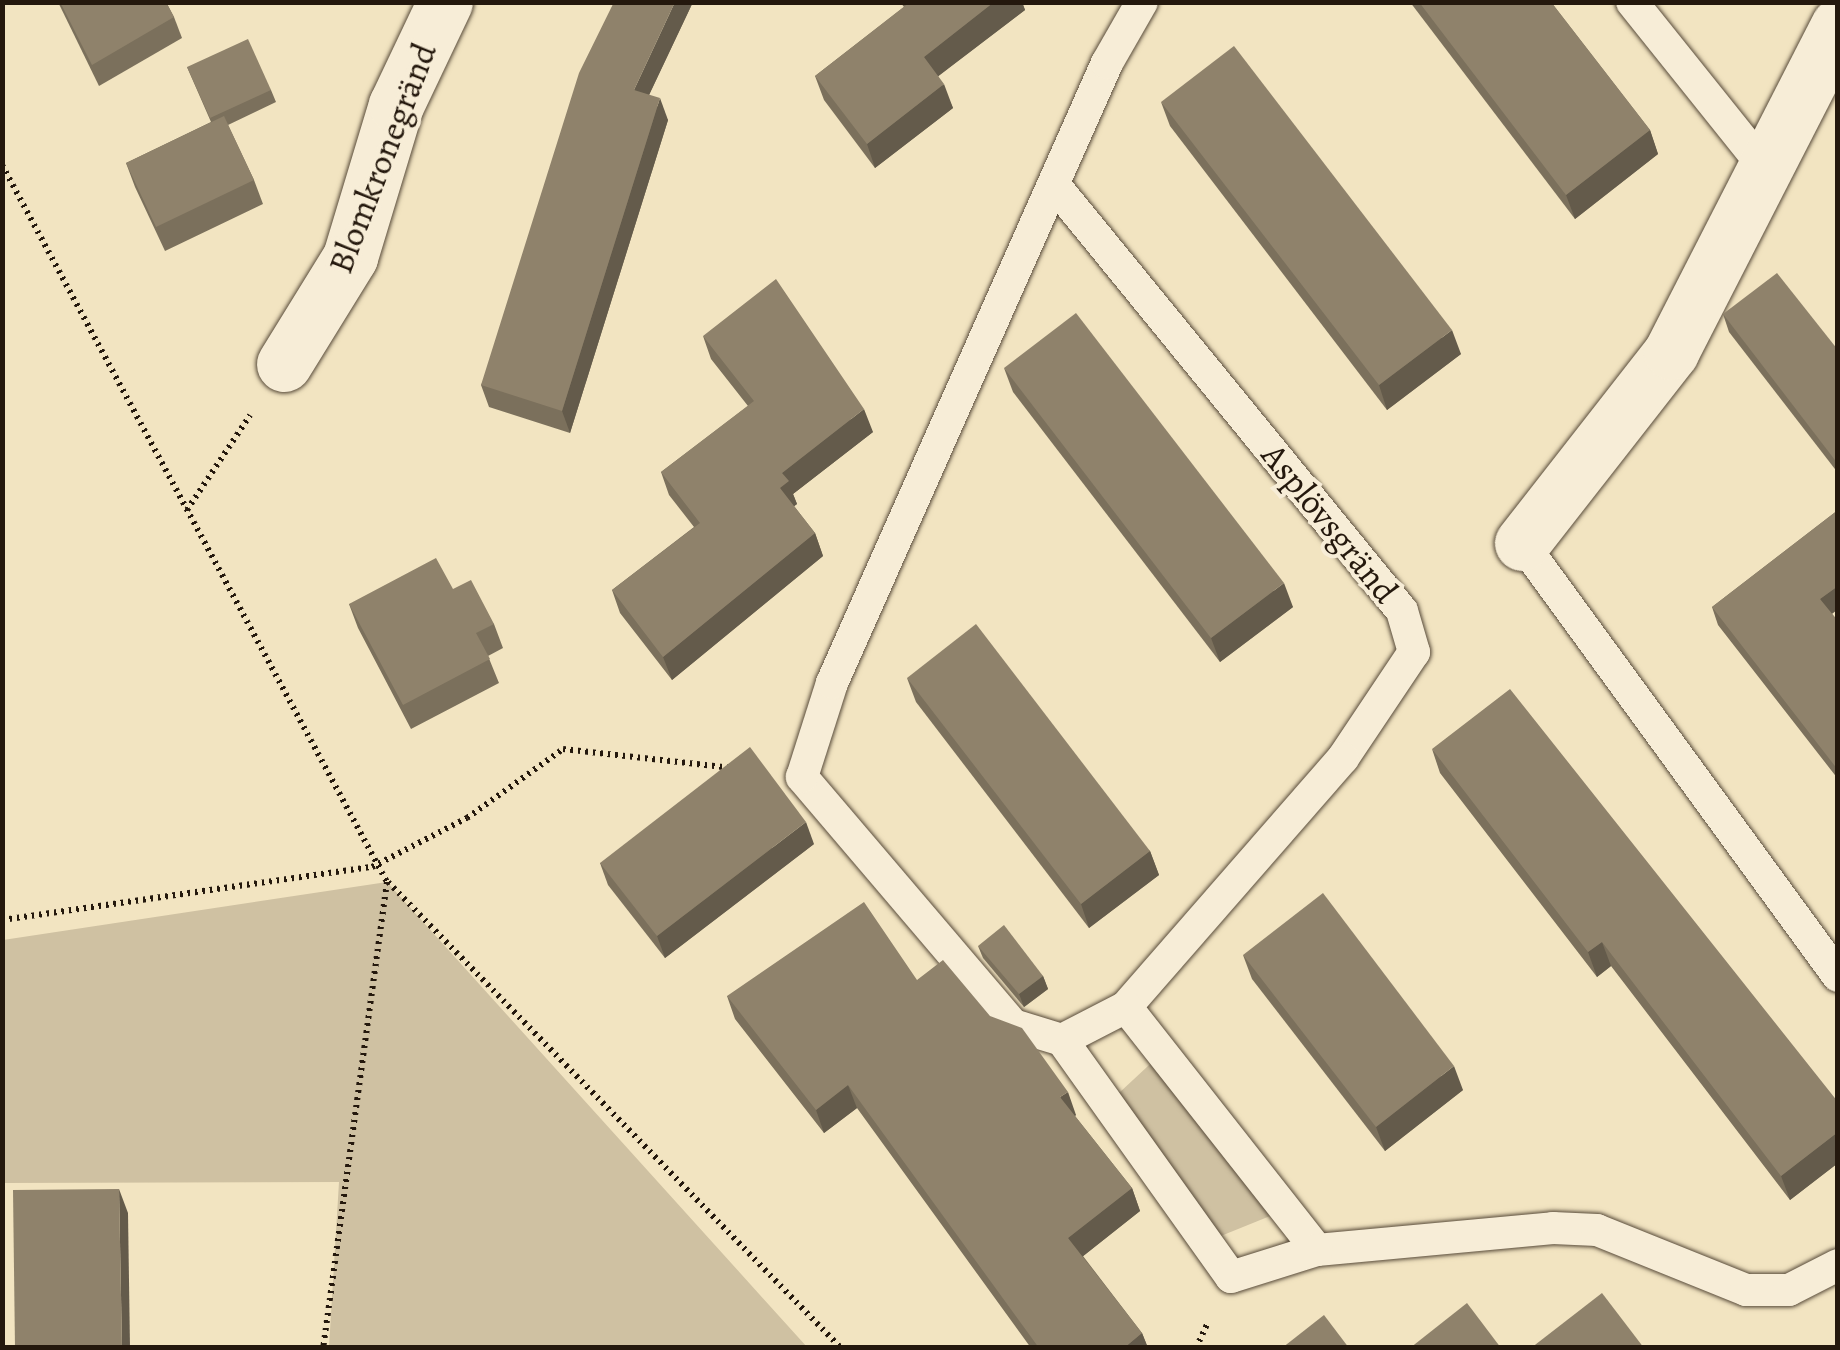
<!DOCTYPE html>
<meta charset="utf-8">
<style>
body{margin:0}
#map{position:relative;width:1840px;height:1350px;overflow:hidden;background:#f2e4c1;font-family:Alegreya,serif}
div>[style]{position:absolute}
.green>*{inset:0;background:#cfc1a2}
.path>*{height:6px;margin-top:-3px;transform-origin:0;background:repeating-linear-gradient(90deg,#24180d 0 2.5px,transparent 0 7.5px)}
.roads{filter:drop-shadow(0 0 2px #584b3a) drop-shadow(0 0 2px #584b3a)}
.lane>*{height:32px;margin:-16px;padding:0 16px;transform-origin:16px;border-radius:16px;background:#f7edd7}
.street>*{height:55px;margin:-27.5px;padding:0 27.5px;transform-origin:27.5px;border-radius:27.5px;background:#f7edd7}
.wall>*{inset:0;background:#7b705c}
.shaded-wall>*{inset:0;background:#645b4b}
.building>*{inset:0;background:#8f826b}
span{translate:-50% -50%;white-space:nowrap;text-align:center;line-height:1.15;-webkit-text-stroke:8px #f7edd7;paint-order:stroke}
.street-label{font-size:35px;color:#24180d}
.frame{position:absolute;inset:0;border:5px solid #24180d;pointer-events:none}
</style>
<div id="map">
<div class="green">
<i style="clip-path:polygon(387px 882px,807px 1347px,329px 1347px,339px 1182px,3px 1183px,3px 940px)"></i>
<i style="clip-path:polygon(1162px 1053px,1285px 1210px,1206px 1242px,1105px 1106px)"></i>
</div>
<div class="path">
<i style="left:2px;top:165px;width:814px;rotate:61.77deg"></i>
<i style="left:387px;top:882px;width:470px;rotate:97.8deg"></i>
<i style="left:187px;top:510px;width:114px;rotate:-56.4deg"></i>
<i style="left:388px;top:882px;width:650px;rotate:45.81deg"></i>
<i style="left:2px;top:920px;width:374px;rotate:-8.2deg"></i>
<i style="left:372px;top:867px;width:107px;rotate:-27.3deg"></i>
<i style="left:467px;top:818px;width:118px;rotate:-35.7deg"></i>
<i style="left:563px;top:749px;width:170px;rotate:6.4deg"></i>
<i style="left:1196px;top:1348px;width:29px;rotate:-65deg"></i>
</div>
<div class="roads">
<div class="lane">
<i style="left:1632px;top:2px;width:213px;rotate:51.3deg"></i>
<i style="left:1056px;top:187px;width:547px;rotate:50.78deg"></i>
<i style="left:1402px;top:611px;width:43px;rotate:73.7deg"></i>
<i style="left:1414px;top:652px;width:128px;rotate:123.8deg"></i>
<i style="left:1343px;top:758px;width:330px;rotate:131.1deg"></i>
<i style="left:1126px;top:1007px;width:72px;rotate:152.7deg"></i>
<i style="left:1062px;top:1040px;width:51px;rotate:-163deg"></i>
<i style="left:1013px;top:1025px;width:326px;rotate:-130.4deg"></i>
<i style="left:802px;top:777px;width:99px;rotate:-72.3deg"></i>
<i style="left:832px;top:683px;width:678px;rotate:-66.08deg"></i>
<i style="left:1107px;top:63px;width:70px;rotate:-60.2deg"></i>
<i style="left:1522px;top:543px;width:536px;rotate:53.88deg"></i>
<i style="left:1126px;top:1007px;width:309px;rotate:51.8deg"></i>
<i style="left:1317px;top:1250px;width:237px;rotate:-5.3deg"></i>
<i style="left:1553px;top:1228px;width:44px;rotate:2.6deg"></i>
<i style="left:1597px;top:1230px;width:161px;rotate:21.9deg"></i>
<i style="left:1746px;top:1290px;width:43px"></i>
<i style="left:1789px;top:1290px;width:55px;rotate:-27deg"></i>
<i style="left:1062px;top:1040px;width:291px;rotate:54.5deg"></i>
<i style="left:1231px;top:1277px;width:90px;rotate:-17.4deg"></i>
</div>
<div class="street">
<i style="left:284px;top:364px;width:126px;rotate:-58.3deg"></i>
<i style="left:350px;top:257px;width:159px;rotate:-73.2deg"></i>
<i style="left:396px;top:105px;width:114px;rotate:-64.6deg"></i>
<i style="left:1522px;top:543px;width:242px;rotate:-52deg"></i>
<i style="left:1671px;top:352px;width:367px;rotate:-62.9deg"></i>
</div>
</div>
<div class="wall">
<i style="clip-path:polygon(58px 2px,166px 2px,174px 17px,182px 38px,99px 86px)"></i>
<i style="clip-path:polygon(693px 2px,649px 95px,668px 120px,570px 433px,489px 407px,481px 385px)"></i>
<i style="clip-path:polygon(900px 2px,1022px 2px,1025px 10px,938px 76px,953px 108px,875px 168px,824px 100px,815px 76px,904px 7px)"></i>
<i style="clip-path:polygon(1410px 2px,1551px 2px,1650px 130px,1658px 154px,1575px 219px)"></i>
<i style="clip-path:polygon(187px 67px,271px 90px,276px 102px,228px 125px,254px 180px,263px 204px,165px 251px,135px 187px,126px 163px,211px 122px)"></i>
<i style="clip-path:polygon(1161px 102px,1461px 354px,1387px 410px,1170px 126px)"></i>
<i style="clip-path:polygon(1723px 314px,1838px 350px,1838px 473px,1729px 332px)"></i>
<i style="clip-path:polygon(703px 336px,873px 432px,793px 494px,797px 504px,794px 506px,815px 533px,823px 556px,672px 680px,620px 613px,612px 590px,694px 527px,669px 495px,661px 472px,748px 406px,711px 359px)"></i>
<i style="clip-path:polygon(1004px 368px,1293px 607px,1220px 662px,1013px 392px)"></i>
<i style="clip-path:polygon(1838px 510px,1838px 609px,1832px 614px,1838px 621px,1838px 779px,1718px 625px,1712px 607px)"></i>
<i style="clip-path:polygon(453px 589px,494px 624px,503px 648px,488px 656px,499px 683px,411px 729px,358px 628px,349px 604px)"></i>
<i style="clip-path:polygon(907px 678px,1150px 851px,1159px 875px,1089px 928px,916px 702px)"></i>
<i style="clip-path:polygon(1432px 749px,1838px 1102px,1838px 1163px,1790px 1200px,1611px 966px,1597px 977px,1440px 773px)"></i>
<i style="clip-path:polygon(814px 844px,665px 958px,608px 885px,600px 863px)"></i>
<i style="clip-path:polygon(978px 946px,1043px 976px,1048px 989px,1024px 1007px,983px 958px)"></i>
<i style="clip-path:polygon(1243px 955px,1463px 1090px,1385px 1151px,1252px 979px)"></i>
<i style="clip-path:polygon(917px 980px,1076px 1115px,1075px 1116px,1132px 1188px,1140px 1211px,1083px 1256px,1142px 1333px,1148px 1348px,1031px 1348px,857px 1108px,824px 1133px,735px 1019px,727px 996px)"></i>
</div>
<div class="shaded-wall">
<i style="clip-path:polygon(675px 2px,693px 2px,641px 112px,634px 90px)"></i>
<i style="clip-path:polygon(994px 2px,1022px 2px,1025px 10px,932px 81px,924px 57px)"></i>
<i style="clip-path:polygon(944px 84px,953px 108px,875px 168px,867px 144px)"></i>
<i style="clip-path:polygon(660px 98px,668px 120px,570px 433px,562px 411px)"></i>
<i style="clip-path:polygon(1650px 130px,1658px 154px,1575px 219px,1566px 195px)"></i>
<i style="clip-path:polygon(1452px 330px,1461px 354px,1387px 410px,1379px 385px)"></i>
<i style="clip-path:polygon(864px 409px,873px 432px,793px 494px,797px 504px,788px 511px,780px 488px,782px 473px)"></i>
<i style="clip-path:polygon(815px 533px,823px 556px,672px 680px,663px 657px)"></i>
<i style="clip-path:polygon(1284px 583px,1293px 607px,1220px 662px,1211px 638px)"></i>
<i style="clip-path:polygon(1838px 586px,1838px 609px,1827px 617px,1820px 599px)"></i>
<i style="clip-path:polygon(806px 822px,814px 844px,665px 958px,657px 936px)"></i>
<i style="clip-path:polygon(1150px 851px,1159px 875px,1089px 928px,1081px 904px)"></i>
<i style="clip-path:polygon(1602px 942px,1611px 966px,1597px 977px,1588px 952px)"></i>
<i style="clip-path:polygon(1043px 976px,1048px 989px,1024px 1007px,1019px 994px)"></i>
<i style="clip-path:polygon(1454px 1066px,1463px 1090px,1385px 1151px,1376px 1127px)"></i>
<i style="clip-path:polygon(848px 1085px,857px 1108px,824px 1133px,816px 1110px)"></i>
<i style="clip-path:polygon(1068px 1092px,1076px 1115px,1069px 1120px,1060px 1097px)"></i>
<i style="clip-path:polygon(1838px 1132px,1838px 1163px,1790px 1200px,1781px 1176px)"></i>
<i style="clip-path:polygon(1132px 1188px,1140px 1211px,1077px 1261px,1068px 1238px)"></i>
<i style="clip-path:polygon(119px 1189px,128px 1213px,130px 1348px,122px 1348px)"></i>
<i style="clip-path:polygon(1142px 1333px,1148px 1348px,1124px 1348px)"></i>
</div>
<div class="building">
<i style="clip-path:polygon(60px 2px,166px 2px,174px 17px,92px 65px)"></i>
<i style="clip-path:polygon(614px 2px,675px 2px,634px 90px,660px 98px,562px 411px,481px 385px,579px 73px)"></i>
<i style="clip-path:polygon(910px 2px,994px 2px,924px 57px,944px 84px,867px 144px,815px 76px)"></i>
<i style="clip-path:polygon(1419px 2px,1551px 2px,1650px 130px,1566px 195px)"></i>
<i style="clip-path:polygon(248px 39px,271px 90px,210px 118px,187px 67px)"></i>
<i style="clip-path:polygon(1234px 46px,1452px 330px,1379px 385px,1161px 102px)"></i>
<i style="clip-path:polygon(224px 116px,254px 180px,156px 227px,126px 163px)"></i>
<i style="clip-path:polygon(1777px 273px,1838px 350px,1838px 464px,1723px 314px)"></i>
<i style="clip-path:polygon(776px 279px,864px 409px,782px 473px,789px 481px,780px 488px,815px 533px,663px 657px,612px 590px,700px 523px,661px 472px,754px 401px,703px 336px)"></i>
<i style="clip-path:polygon(1076px 313px,1284px 583px,1211px 638px,1004px 368px)"></i>
<i style="clip-path:polygon(1838px 510px,1838px 586px,1820px 599px,1838px 621px,1838px 770px,1712px 607px)"></i>
<i style="clip-path:polygon(436px 558px,453px 589px,471px 580px,494px 624px,476px 633px,490px 659px,403px 705px,349px 604px)"></i>
<i style="clip-path:polygon(976px 624px,1150px 851px,1081px 904px,907px 678px)"></i>
<i style="clip-path:polygon(1510px 689px,1838px 1102px,1838px 1132px,1781px 1176px,1602px 942px,1588px 952px,1432px 749px)"></i>
<i style="clip-path:polygon(750px 747px,806px 822px,657px 936px,600px 863px)"></i>
<i style="clip-path:polygon(1323px 893px,1454px 1066px,1376px 1127px,1243px 955px)"></i>
<i style="clip-path:polygon(864px 902px,917px 980px,943px 960px,990px 1016px,1022px 1028px,1068px 1092px,1060px 1097px,1132px 1188px,1068px 1238px,1142px 1333px,1124px 1348px,1039px 1348px,848px 1085px,816px 1110px,727px 996px)"></i>
<i style="clip-path:polygon(1004px 925px,1043px 976px,1019px 994px,978px 946px)"></i>
<i style="clip-path:polygon(119px 1189px,122px 1348px,15px 1348px,13px 1190px)"></i>
<i style="clip-path:polygon(1602px 1293px,1644px 1348px,1531px 1348px)"></i>
<i style="clip-path:polygon(1467px 1303px,1501px 1348px,1410px 1348px)"></i>
<i style="clip-path:polygon(1324px 1315px,1349px 1348px,1282px 1348px)"></i>
</div>
<div class="street-label">
<span style="left:382px;top:158px;rotate:-69deg">Blomkronegränd</span>
<span style="left:1330px;top:523px;rotate:51deg">Asplövsgränd</span>
</div>
<div class="frame"></div>
</div>
